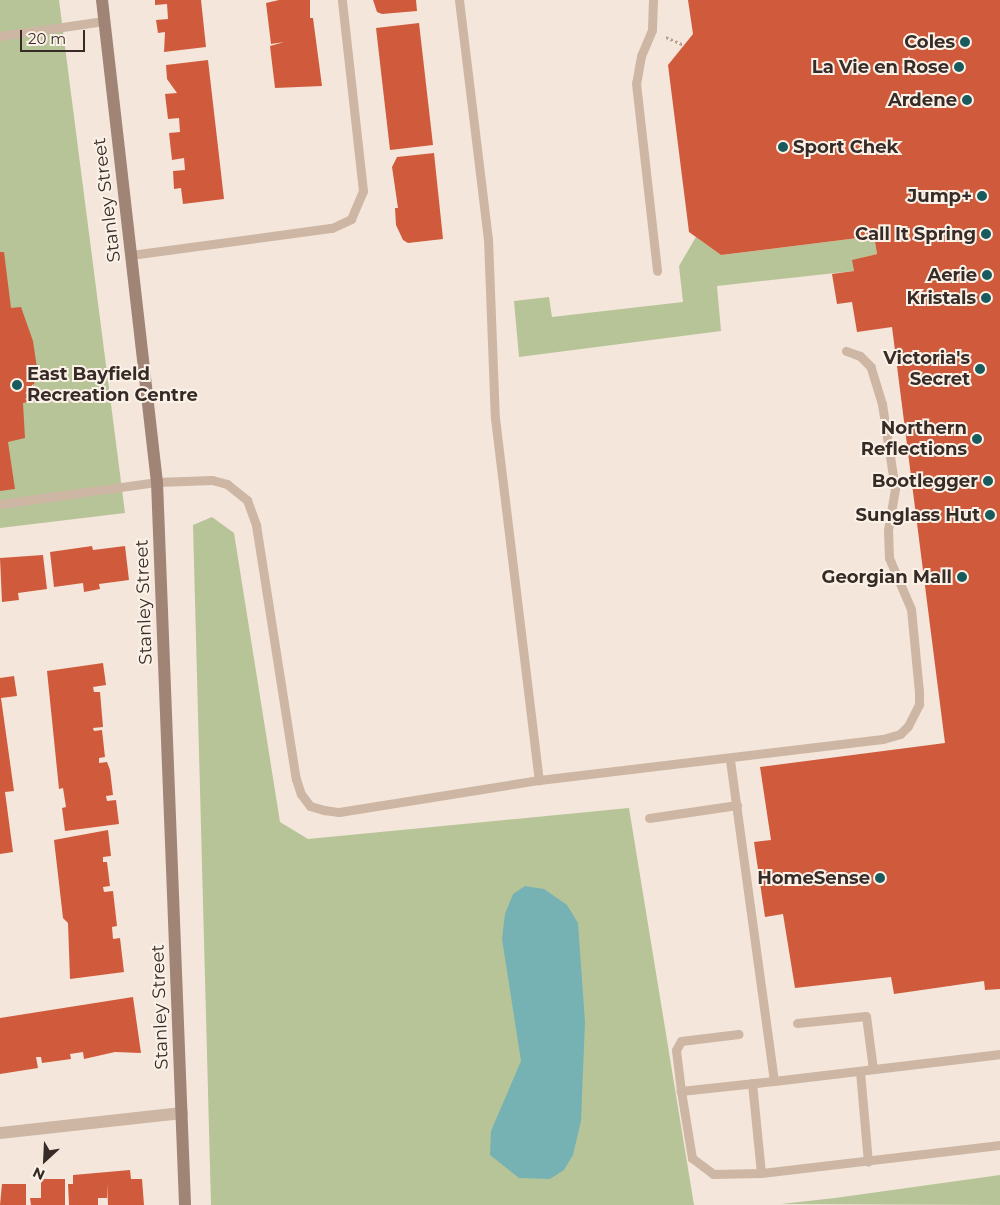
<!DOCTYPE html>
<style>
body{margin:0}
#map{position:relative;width:1000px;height:1205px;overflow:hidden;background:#f4e6da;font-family:Montserrat,sans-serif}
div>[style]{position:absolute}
.green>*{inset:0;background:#b7c498}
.water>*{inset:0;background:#76b2b3}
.building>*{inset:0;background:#d05b3c}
.path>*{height:3px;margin-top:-1.5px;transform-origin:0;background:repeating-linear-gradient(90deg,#b89f8f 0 2.5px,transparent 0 5px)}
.lane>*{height:9px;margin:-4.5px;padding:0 4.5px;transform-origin:4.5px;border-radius:4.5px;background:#cdb6a4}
.street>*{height:12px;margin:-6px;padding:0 6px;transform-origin:6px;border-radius:6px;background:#cdb6a4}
.secondary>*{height:12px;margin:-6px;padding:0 6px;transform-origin:6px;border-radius:6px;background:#a08476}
.dots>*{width:14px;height:14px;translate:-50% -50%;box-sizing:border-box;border:2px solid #fbf1e6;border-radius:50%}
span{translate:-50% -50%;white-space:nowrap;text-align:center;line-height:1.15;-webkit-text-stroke:4px #fbf1e6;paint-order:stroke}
.poi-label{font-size:18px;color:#372b27;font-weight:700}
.right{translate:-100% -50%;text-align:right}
.left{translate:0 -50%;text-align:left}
.street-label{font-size:18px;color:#372b27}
.north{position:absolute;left:20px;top:1135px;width:50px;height:50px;-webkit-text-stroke:4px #fbf1e6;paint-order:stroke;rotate:205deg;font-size:14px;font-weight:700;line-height:20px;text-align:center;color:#372b27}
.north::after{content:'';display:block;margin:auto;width:18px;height:22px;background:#372b27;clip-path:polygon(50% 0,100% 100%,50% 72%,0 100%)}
.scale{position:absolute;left:20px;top:30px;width:65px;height:22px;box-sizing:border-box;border:2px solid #372b27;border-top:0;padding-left:6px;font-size:15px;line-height:18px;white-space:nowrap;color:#372b27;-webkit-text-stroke:4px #fbf1e6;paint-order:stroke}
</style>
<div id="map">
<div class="green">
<i style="clip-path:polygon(0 0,59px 0,125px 513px,0 528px)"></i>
<i style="clip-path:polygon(874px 236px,877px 254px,853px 260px,854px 271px,717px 286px,721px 331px,519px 357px,514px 301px,549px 297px,552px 317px,683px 302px,679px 266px,696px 237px,721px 255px)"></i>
<i style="clip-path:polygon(212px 517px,234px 533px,280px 822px,308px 839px,629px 808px,694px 1205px,211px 1205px,193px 525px)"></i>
<i style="clip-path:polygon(1000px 1175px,1000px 1205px,781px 1204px,835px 1198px)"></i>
</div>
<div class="water">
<i style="clip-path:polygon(525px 886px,544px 889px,567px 905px,578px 923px,585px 1022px,581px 1121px,573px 1155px,564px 1170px,550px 1179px,519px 1178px,490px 1155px,491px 1131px,521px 1061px,502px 939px,505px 914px,513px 894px)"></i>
</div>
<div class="building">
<i style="clip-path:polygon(155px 0,201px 0,206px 47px,164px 52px,165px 32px,158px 33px,156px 20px,168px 19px,167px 4px,155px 5px)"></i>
<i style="clip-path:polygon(279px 0,310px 0,310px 18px,313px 18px,322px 86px,275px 88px,270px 46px,284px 42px,271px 44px,266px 3px)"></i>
<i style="clip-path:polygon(373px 0,416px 0,417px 11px,382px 14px,377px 12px)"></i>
<i style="clip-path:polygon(688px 0,1000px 0,1000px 989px,985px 990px,984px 981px,894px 994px,891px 977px,795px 988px,783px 914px,765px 917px,754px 842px,771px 840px,760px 767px,945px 743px,892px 327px,857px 332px,852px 302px,837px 304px,832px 274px,854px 271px,852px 260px,877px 254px,874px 236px,721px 255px,689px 232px,668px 65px,693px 34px)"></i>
<i style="clip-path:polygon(419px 23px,433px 145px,390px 150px,376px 28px)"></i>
<i style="clip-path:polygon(208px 60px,224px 199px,183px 204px,181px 188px,174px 189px,173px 171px,185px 170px,184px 158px,172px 160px,169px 133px,180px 132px,179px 118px,168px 119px,165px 94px,177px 93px,167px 79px,166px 65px)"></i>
<i style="clip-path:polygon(434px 153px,443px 239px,408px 243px,403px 240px,396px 225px,395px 208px,398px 208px,392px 167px,397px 157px)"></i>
<i style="clip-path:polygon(0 252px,4px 252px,11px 308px,21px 307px,33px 341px,37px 368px,31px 402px,23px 403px,25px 438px,8px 442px,15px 489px,0 491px)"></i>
<i style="clip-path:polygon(92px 546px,93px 550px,125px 546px,129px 580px,99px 584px,100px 589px,84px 592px,83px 583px,54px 587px,50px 552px)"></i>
<i style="clip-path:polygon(43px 555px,47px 589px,18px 593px,19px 600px,2px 602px,0 558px)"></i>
<i style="clip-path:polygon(103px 663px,106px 685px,93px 687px,94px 692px,100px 692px,103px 727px,93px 728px,94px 731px,102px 730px,105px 757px,99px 758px,99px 763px,107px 762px,110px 770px,113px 795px,106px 796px,107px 801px,116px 800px,119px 824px,65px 831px,62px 808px,66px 807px,63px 788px,59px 789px,47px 671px)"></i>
<i style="clip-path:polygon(14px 676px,17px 696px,1px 698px,14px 791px,5px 792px,13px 852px,0 854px,0 678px)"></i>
<i style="clip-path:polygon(108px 830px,111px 856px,103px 857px,103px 862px,107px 862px,110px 886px,103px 887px,104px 892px,113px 891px,117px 926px,112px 927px,113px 939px,120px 938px,124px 972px,70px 979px,68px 923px,63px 918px,54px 840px)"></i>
<i style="clip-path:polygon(133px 997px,141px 1053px,115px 1052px,84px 1059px,83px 1052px,70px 1054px,71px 1059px,42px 1063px,41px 1057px,36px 1057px,38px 1068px,0 1074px,0 1018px)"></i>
<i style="clip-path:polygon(130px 1170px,131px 1179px,142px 1179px,144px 1205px,108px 1205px,107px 1184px,107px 1198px,98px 1198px,98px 1205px,69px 1205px,68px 1184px,73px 1184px,73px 1175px)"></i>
<i style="clip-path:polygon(41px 1179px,65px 1179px,65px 1205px,31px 1205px,30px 1198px,41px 1198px)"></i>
<i style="clip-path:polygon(2px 1184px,26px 1184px,26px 1205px,0 1205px)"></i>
</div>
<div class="path">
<i style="left:666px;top:37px;width:20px;rotate:24deg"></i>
</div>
<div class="lane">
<i style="left:459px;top:0;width:241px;rotate:83.1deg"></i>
<i style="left:488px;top:239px;width:179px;rotate:87.8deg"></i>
<i style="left:495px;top:418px;width:365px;rotate:83.1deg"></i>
<i style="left:653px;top:0;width:30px;rotate:92deg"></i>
<i style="left:652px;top:30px;width:28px;rotate:113deg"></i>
<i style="left:641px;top:56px;width:27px;rotate:100deg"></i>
<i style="left:636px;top:83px;width:189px;rotate:83.6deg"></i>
<i style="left:0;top:36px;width:105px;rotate:-8.2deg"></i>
<i style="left:131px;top:255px;width:203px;rotate:-7.7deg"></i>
<i style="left:332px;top:228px;width:21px;rotate:-25deg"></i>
<i style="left:351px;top:219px;width:30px;rotate:-67deg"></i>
<i style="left:363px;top:191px;width:192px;rotate:-96.3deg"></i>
<i style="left:0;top:504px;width:159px;rotate:-8deg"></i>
<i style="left:157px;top:482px;width:55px;rotate:-2.1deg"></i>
<i style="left:212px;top:480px;width:16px;rotate:15deg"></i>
<i style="left:227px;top:484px;width:26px;rotate:39deg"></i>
<i style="left:247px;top:500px;width:27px;rotate:70deg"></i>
<i style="left:256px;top:525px;width:257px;rotate:81.1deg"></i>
<i style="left:296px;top:779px;width:16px;rotate:72deg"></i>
<i style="left:301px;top:794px;width:15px;rotate:53deg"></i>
<i style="left:310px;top:806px;width:15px;rotate:16deg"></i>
<i style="left:324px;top:810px;width:15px;rotate:8deg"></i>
<i style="left:339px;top:812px;width:203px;rotate:-9.1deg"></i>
<i style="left:539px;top:780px;width:346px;rotate:-6.8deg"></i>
<i style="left:883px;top:739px;width:18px;rotate:-16deg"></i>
<i style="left:900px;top:734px;width:11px;rotate:-45deg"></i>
<i style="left:908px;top:726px;width:25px;rotate:-63deg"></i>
<i style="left:919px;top:704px;width:12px;rotate:-90deg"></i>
<i style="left:919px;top:692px;width:83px;rotate:-95.5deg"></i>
<i style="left:911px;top:609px;width:56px;rotate:-113.3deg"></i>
<i style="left:889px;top:558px;width:28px;rotate:-92deg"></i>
<i style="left:888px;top:530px;width:42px;rotate:-80.3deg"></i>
<i style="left:895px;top:489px;width:86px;rotate:-98.7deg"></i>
<i style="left:882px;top:404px;width:39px;rotate:-107deg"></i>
<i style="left:871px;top:367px;width:16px;rotate:-135deg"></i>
<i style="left:860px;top:356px;width:15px;rotate:-160deg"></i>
<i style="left:730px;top:760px;width:324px;rotate:82.2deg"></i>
<i style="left:774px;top:1081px;width:228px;rotate:-6.8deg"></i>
<i style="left:649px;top:818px;width:89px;rotate:-8.4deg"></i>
<i style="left:797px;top:1023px;width:69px;rotate:-5.8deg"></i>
<i style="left:866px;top:1016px;width:53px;rotate:82.5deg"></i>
<i style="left:860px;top:1071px;width:91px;rotate:85deg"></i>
<i style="left:774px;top:1081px;width:94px;rotate:173.9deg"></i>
<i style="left:681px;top:1091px;width:68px;rotate:80.7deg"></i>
<i style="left:692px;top:1158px;width:26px;rotate:37deg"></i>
<i style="left:713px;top:1174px;width:48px;rotate:-1.2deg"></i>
<i style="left:761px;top:1173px;width:241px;rotate:-6.7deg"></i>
<i style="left:752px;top:1083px;width:90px;rotate:84.3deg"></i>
<i style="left:681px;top:1091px;width:41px;rotate:-97deg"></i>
<i style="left:676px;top:1050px;width:10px;rotate:-61deg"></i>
<i style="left:681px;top:1041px;width:58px;rotate:-6.9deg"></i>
</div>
<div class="street">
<i style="left:0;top:1133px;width:183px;rotate:-6.3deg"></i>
</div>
<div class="secondary">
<i style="left:102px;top:0;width:485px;rotate:83.5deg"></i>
<i style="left:157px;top:482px;width:724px;rotate:87.78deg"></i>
</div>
<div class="dots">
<i style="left:965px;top:42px;background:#195a5c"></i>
<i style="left:959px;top:67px;background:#195a5c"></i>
<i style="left:967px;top:100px;background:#195a5c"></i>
<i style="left:783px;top:147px;background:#195a5c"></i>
<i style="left:982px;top:196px;background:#195a5c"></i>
<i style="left:986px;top:234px;background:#195a5c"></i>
<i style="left:987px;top:275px;background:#195a5c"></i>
<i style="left:986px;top:298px;background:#195a5c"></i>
<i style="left:980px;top:369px;background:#195a5c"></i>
<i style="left:17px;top:385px;background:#195a5c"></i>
<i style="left:977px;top:439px;background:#195a5c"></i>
<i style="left:988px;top:481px;background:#195a5c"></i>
<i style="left:990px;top:515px;background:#195a5c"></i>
<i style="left:962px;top:577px;background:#195a5c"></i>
<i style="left:880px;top:878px;background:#195a5c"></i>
</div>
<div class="poi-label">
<span class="right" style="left:955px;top:42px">Coles</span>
<span class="right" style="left:949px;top:67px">La Vie en Rose</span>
<span class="right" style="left:957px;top:100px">Ardene</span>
<span class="left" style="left:793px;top:147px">Sport Chek</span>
<span class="right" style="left:972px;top:196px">Jump+</span>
<span class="right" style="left:976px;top:234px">Call It Spring</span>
<span class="right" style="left:977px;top:275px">Aerie</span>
<span class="right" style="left:976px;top:298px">Kristals</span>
<span class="right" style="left:970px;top:369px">Victoria's<br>Secret</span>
<span class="left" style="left:27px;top:385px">East Bayfield<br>Recreation Centre</span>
<span class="right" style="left:967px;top:439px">Northern<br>Reflections</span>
<span class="right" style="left:978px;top:481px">Bootlegger</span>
<span class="right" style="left:980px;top:515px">Sunglass Hut</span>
<span class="right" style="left:952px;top:577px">Georgian Mall</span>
<span class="right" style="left:870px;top:878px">HomeSense</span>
</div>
<div class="street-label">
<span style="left:107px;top:200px;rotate:-97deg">Stanley Street</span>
<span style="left:144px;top:602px;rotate:-92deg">Stanley Street</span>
<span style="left:160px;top:1007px;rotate:-92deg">Stanley Street</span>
</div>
<div class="north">N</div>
<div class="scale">20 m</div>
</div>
